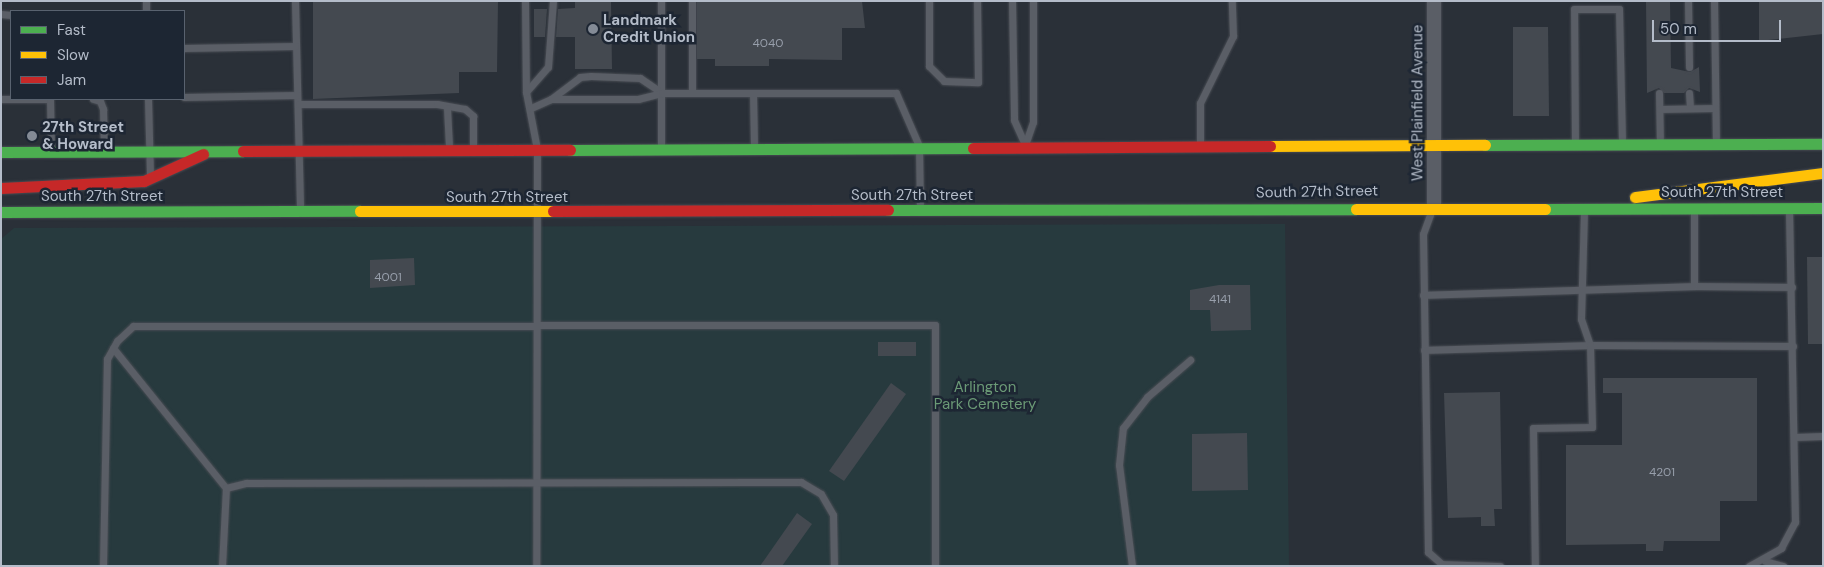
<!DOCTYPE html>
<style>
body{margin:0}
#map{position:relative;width:1824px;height:567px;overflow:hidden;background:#2a3038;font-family:"DM Sans",sans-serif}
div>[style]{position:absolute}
.green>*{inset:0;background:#273a3e}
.building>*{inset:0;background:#444950}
.roads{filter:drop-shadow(0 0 1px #484c53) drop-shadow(0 0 1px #484c53)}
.lane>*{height:7px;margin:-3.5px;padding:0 3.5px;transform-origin:3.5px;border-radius:3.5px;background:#5a5e66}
.street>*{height:14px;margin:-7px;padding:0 7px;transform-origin:7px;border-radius:7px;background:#5a5e66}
.fast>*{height:11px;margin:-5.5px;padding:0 5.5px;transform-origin:5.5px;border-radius:5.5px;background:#4caf50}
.slow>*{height:11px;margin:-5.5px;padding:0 5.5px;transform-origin:5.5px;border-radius:5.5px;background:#ffc107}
.jam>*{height:11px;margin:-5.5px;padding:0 5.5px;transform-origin:5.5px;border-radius:5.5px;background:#c62828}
.dots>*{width:14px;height:14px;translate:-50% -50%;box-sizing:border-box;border:2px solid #1d2633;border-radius:50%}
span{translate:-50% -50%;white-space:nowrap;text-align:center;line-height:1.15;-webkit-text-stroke:5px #1d2633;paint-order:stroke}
.number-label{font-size:12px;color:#989fab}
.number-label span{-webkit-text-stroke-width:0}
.poi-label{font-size:15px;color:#b4bcc9;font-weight:700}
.left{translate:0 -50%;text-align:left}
.street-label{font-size:15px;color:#b4bcc9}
.park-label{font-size:15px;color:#6b9a76}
.frame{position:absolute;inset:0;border:2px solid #b4bcc9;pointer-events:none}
.legend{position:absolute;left:10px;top:10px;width:175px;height:90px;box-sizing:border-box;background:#1d2633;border:1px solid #59626f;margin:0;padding:6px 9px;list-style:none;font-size:15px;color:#b4bcc9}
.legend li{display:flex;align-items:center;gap:10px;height:25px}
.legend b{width:25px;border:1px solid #59626f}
.scale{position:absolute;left:1652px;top:20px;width:129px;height:22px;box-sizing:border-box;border:2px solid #b4bcc9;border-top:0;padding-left:6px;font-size:15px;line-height:18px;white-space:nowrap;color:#b4bcc9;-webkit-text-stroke:4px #1d2633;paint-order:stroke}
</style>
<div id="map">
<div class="green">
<i style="clip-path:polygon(1285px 224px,1289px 566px,1px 566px,1px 239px,14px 228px)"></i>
</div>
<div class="building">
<i style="clip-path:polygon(313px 1px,498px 1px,497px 72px,459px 72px,459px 93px,313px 99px)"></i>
<i style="clip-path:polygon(575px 1px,611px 1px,612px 69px,575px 69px,575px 37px,556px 37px,558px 9px,575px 8px)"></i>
<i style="clip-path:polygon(697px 1px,862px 1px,865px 28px,842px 28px,842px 60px,769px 59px,769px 66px,715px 66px,715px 59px,697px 59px)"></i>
<i style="clip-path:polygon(1646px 1px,1670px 1px,1671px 68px,1690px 72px,1699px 67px,1700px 92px,1689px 88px,1684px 93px,1664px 93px,1659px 88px,1647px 93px)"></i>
<i style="clip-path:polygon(1759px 1px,1823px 1px,1823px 34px,1759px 41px)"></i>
<i style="clip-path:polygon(534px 9px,547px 9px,545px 37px,534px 37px)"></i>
<i style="clip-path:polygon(1513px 27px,1548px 27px,1549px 116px,1513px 116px)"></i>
<i style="clip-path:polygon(1807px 257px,1823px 257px,1823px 344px,1808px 344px)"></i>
<i style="clip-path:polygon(414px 258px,415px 285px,370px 288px,370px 260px)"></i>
<i style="clip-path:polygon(1219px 285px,1250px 285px,1251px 330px,1211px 331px,1210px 310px,1190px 310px,1190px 290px)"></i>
<i style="clip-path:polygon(878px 342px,916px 342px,916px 356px,878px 356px)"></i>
<i style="clip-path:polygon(1603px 378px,1757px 378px,1757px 501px,1720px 501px,1720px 541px,1664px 541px,1663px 551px,1646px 551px,1646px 544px,1566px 545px,1566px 445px,1622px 445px,1622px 393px,1603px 393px)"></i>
<i style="clip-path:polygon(891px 383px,906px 394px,844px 481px,829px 471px)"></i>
<i style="clip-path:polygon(1500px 392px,1502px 509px,1494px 509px,1495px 526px,1481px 526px,1481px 517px,1448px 518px,1444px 393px)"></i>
<i style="clip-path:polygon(1247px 433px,1248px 490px,1192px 491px,1192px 434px)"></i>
<i style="clip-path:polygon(797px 513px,812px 524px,782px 566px,760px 566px)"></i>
</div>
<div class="roads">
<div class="lane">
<i style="left:146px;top:1px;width:10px;rotate:90deg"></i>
<i style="left:295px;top:1px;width:209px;rotate:88.6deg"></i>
<i style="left:525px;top:1px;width:91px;rotate:89.4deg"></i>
<i style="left:526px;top:92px;width:58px;rotate:79.1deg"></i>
<i style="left:537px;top:149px;width:417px;rotate:90.1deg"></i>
<i style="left:661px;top:1px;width:147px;rotate:90deg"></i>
<i style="left:692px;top:1px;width:92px;rotate:90deg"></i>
<i style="left:929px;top:1px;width:65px;rotate:90deg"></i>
<i style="left:929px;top:66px;width:21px;rotate:45deg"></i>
<i style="left:944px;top:81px;width:34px;rotate:2deg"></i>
<i style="left:978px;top:82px;width:81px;rotate:-90.7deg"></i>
<i style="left:1012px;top:1px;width:119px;rotate:89deg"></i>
<i style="left:1014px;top:120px;width:27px;rotate:66deg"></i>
<i style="left:1688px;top:1px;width:66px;rotate:89.1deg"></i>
<i style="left:1714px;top:1px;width:141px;rotate:89.2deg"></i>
<i style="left:1px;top:14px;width:10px;rotate:6deg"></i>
<i style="left:184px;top:48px;width:111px;rotate:-1deg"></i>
<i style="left:526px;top:92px;width:33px;rotate:-49deg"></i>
<i style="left:548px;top:67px;width:66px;rotate:-85.7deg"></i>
<i style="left:753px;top:93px;width:52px;rotate:88.9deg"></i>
<i style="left:1659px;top:93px;width:50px;rotate:88.9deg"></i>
<i style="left:1689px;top:93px;width:15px;rotate:86deg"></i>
<i style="left:184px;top:97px;width:113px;rotate:-1deg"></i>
<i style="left:1px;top:99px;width:45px"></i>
<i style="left:50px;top:99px;width:50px;rotate:88.9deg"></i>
<i style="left:93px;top:99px;width:7px;rotate:16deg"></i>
<i style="left:100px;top:101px;width:9px;rotate:69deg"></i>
<i style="left:103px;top:109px;width:41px;rotate:88.6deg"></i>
<i style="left:148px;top:99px;width:76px;rotate:88.5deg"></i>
<i style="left:551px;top:99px;width:36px;rotate:-37deg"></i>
<i style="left:580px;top:77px;width:11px;rotate:-5deg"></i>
<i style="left:591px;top:76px;width:49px;rotate:2.3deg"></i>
<i style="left:640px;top:78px;width:27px;rotate:34deg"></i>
<i style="left:299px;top:104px;width:138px"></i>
<i style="left:437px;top:104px;width:28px;rotate:10deg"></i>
<i style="left:465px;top:109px;width:11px;rotate:41deg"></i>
<i style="left:473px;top:116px;width:31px;rotate:90deg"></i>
<i style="left:447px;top:108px;width:39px;rotate:87deg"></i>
<i style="left:531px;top:108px;width:22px;rotate:-24deg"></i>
<i style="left:551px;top:99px;width:87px"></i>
<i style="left:638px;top:99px;width:25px;rotate:-14deg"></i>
<i style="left:662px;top:93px;width:234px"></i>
<i style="left:896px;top:93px;width:58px;rotate:66.5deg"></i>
<i style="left:919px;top:146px;width:62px;rotate:89.1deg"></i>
<i style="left:1660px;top:109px;width:55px;rotate:-1deg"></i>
<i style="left:1200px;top:143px;width:40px;rotate:-90deg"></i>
<i style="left:1200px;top:103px;width:75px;rotate:-63.8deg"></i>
<i style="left:1233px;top:36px;width:35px;rotate:-92deg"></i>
<i style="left:1575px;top:144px;width:135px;rotate:-90.4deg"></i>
<i style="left:1574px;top:9px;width:45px"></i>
<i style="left:1619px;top:9px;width:135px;rotate:88.7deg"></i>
<i style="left:1025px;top:145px;width:24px;rotate:-71deg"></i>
<i style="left:1033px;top:122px;width:121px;rotate:-90deg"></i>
<i style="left:1694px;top:210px;width:76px;rotate:90deg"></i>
<i style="left:1694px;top:286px;width:98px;rotate:0.6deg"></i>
<i style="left:1584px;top:211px;width:108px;rotate:91.6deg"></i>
<i style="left:1581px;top:319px;width:28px;rotate:71deg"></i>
<i style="left:1590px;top:345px;width:203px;rotate:0.3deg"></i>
<i style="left:1431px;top:212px;width:23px;rotate:110deg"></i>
<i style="left:1423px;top:234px;width:318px;rotate:89.1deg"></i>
<i style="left:1428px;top:552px;width:18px;rotate:41deg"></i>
<i style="left:1442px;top:564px;width:58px;rotate:2deg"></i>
<i style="left:1423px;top:295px;width:271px;rotate:-1.9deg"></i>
<i style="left:113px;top:348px;width:180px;rotate:51.1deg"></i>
<i style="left:1424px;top:350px;width:166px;rotate:-1.7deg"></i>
<i style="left:1590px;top:345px;width:82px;rotate:88.6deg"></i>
<i style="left:1592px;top:427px;width:59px;rotate:179deg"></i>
<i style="left:1533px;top:428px;width:138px;rotate:89.2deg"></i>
<i style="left:1795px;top:437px;width:28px;rotate:-2deg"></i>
<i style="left:1765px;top:561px;width:19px;rotate:16deg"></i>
<i style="left:103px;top:566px;width:207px;rotate:-88.9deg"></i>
<i style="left:107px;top:359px;width:21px;rotate:-61deg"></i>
<i style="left:117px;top:341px;width:22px;rotate:-43deg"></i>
<i style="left:133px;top:326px;width:802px;rotate:-0.07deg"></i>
<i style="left:935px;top:325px;width:241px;rotate:90deg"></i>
<i style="left:222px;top:566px;width:78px;rotate:-87.1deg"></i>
<i style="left:226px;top:488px;width:21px;rotate:-14deg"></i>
<i style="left:246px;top:483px;width:555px;rotate:-0.1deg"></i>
<i style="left:801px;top:482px;width:23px;rotate:31deg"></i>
<i style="left:821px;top:494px;width:24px;rotate:60deg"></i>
<i style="left:833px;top:515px;width:51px;rotate:88.9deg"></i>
<i style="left:1132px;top:566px;width:102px;rotate:-97.3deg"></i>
<i style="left:1119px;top:465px;width:37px;rotate:-84deg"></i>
<i style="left:1123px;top:428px;width:39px;rotate:-52deg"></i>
<i style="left:1147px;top:397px;width:57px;rotate:-40.7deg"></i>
<i style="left:1749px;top:566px;width:37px;rotate:-29deg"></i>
<i style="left:1781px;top:548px;width:30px;rotate:-62deg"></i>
<i style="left:1795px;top:522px;width:312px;rotate:-91.1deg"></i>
</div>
<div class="street">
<i style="left:1434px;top:206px;width:205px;rotate:-90deg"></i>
</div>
<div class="fast">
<i style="left:1485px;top:145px;width:338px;rotate:-0.2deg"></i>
<i style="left:570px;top:150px;width:403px;rotate:-0.3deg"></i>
<i style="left:1px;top:152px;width:242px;rotate:-0.2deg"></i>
<i style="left:1545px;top:209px;width:278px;rotate:-0.2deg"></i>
<i style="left:888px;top:210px;width:468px;rotate:-0.1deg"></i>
<i style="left:1px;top:212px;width:359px;rotate:-0.2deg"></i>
</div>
<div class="slow">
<i style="left:1270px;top:146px;width:215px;rotate:-0.3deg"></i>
<i style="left:1635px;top:197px;width:190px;rotate:-7.3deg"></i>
<i style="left:1356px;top:209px;width:189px"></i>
<i style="left:360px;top:211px;width:193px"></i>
</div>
<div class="jam">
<i style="left:973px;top:148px;width:297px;rotate:-0.4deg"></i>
<i style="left:243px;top:151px;width:327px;rotate:-0.2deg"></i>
<i style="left:1px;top:188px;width:143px;rotate:-2.8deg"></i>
<i style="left:144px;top:181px;width:65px;rotate:-24.6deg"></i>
<i style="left:553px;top:211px;width:335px;rotate:-0.2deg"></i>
</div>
</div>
<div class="dots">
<i style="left:593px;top:29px;background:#848b96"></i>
<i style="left:32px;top:136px;background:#848b96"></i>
</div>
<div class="number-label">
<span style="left:768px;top:44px">4040</span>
<span style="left:388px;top:278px">4001</span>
<span style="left:1220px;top:300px">4141</span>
<span style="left:1662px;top:473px">4201</span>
</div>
<div class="poi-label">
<span class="left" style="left:603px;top:29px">Landmark<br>Credit Union</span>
<span class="left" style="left:42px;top:136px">27th Street<br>&amp; Howard</span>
</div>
<div class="street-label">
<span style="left:1418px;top:103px;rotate:-90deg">West Plainfield Avenue</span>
<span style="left:1317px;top:192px;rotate:-1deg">South 27th Street</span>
<span style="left:1722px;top:193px">South 27th Street</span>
<span style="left:912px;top:196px">South 27th Street</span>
<span style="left:102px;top:197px">South 27th Street</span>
<span style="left:507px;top:198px">South 27th Street</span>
</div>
<div class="park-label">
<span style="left:985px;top:396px">Arlington<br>Park Cemetery</span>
</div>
<div class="frame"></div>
<ul class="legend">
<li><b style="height:6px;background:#4caf50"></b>Fast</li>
<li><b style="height:6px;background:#ffc107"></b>Slow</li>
<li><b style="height:6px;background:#c62828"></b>Jam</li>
</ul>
<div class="scale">50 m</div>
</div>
